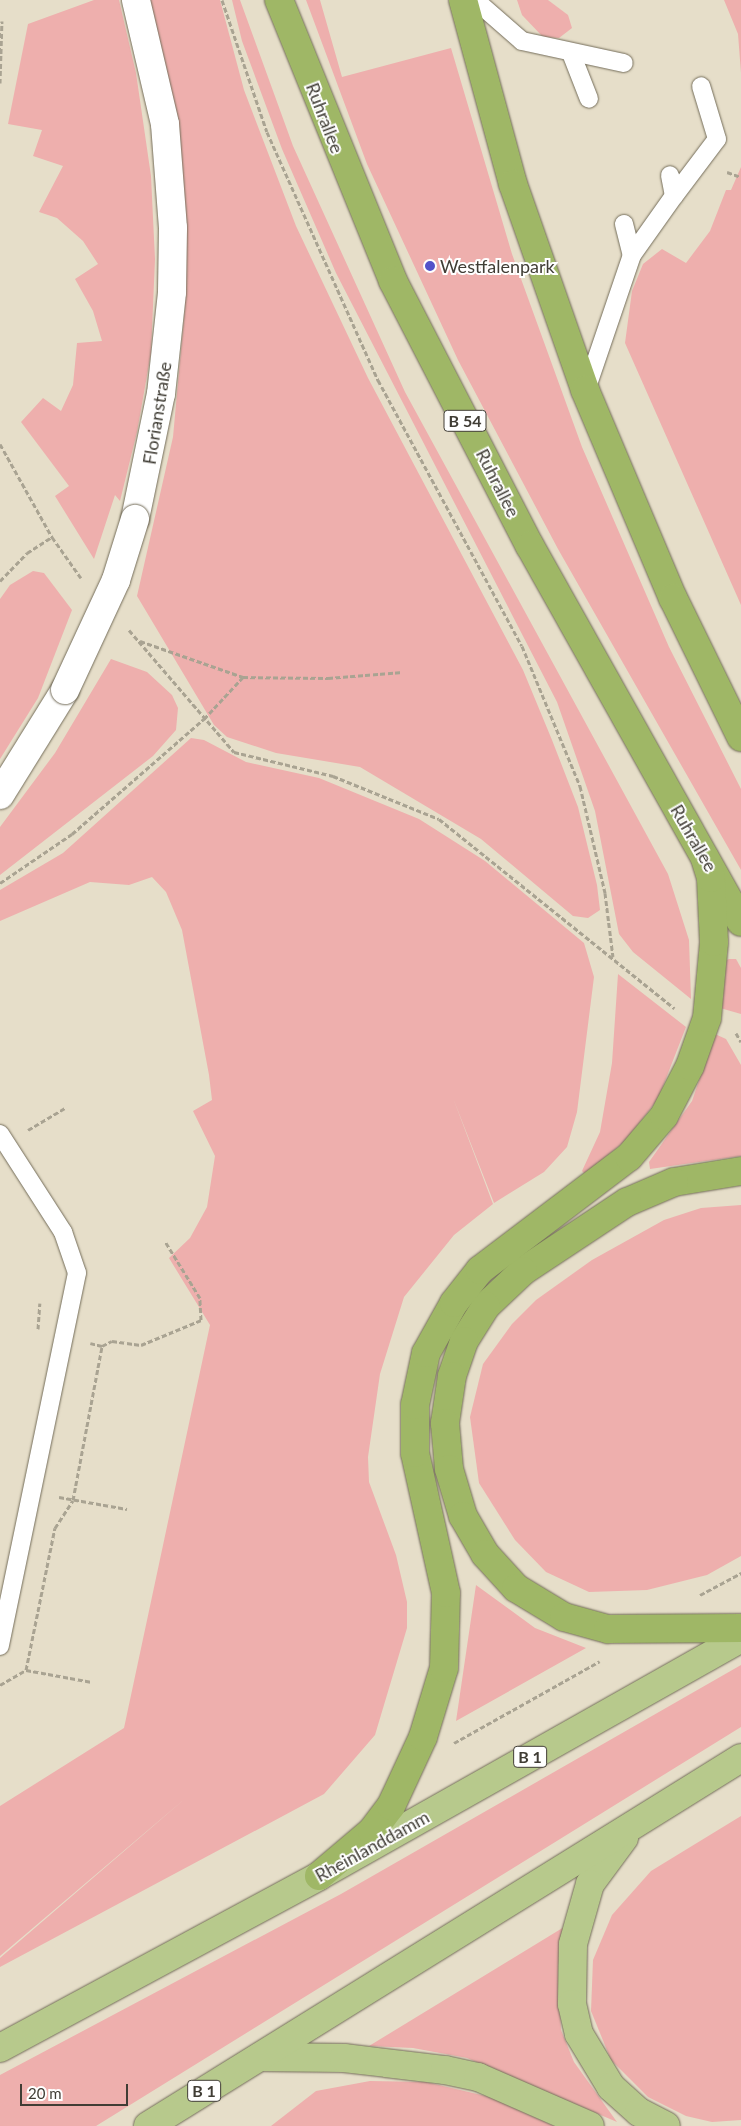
<!DOCTYPE html>
<meta charset="utf-8">
<style>
body{margin:0}
#map{position:relative;width:741px;height:2126px;overflow:hidden;background:#e6dec9;font-family:Lato,sans-serif}
div>[style]{position:absolute}
.green>*{inset:0;background:#eeafad}
.path>*{height:3px;margin-top:-1.5px;transform-origin:0;background:repeating-linear-gradient(90deg,#a9a392 0 5px,transparent 0 7.5px)}
.roads{filter:drop-shadow(0 0 1px #746d5a) drop-shadow(0 0 1px #746d5a)}
.service>*{height:18px;margin:-9px;padding:0 9px;transform-origin:9px;border-radius:9px;background:#fff}
.tertiary>*{height:28px;margin:-14px;padding:0 14px;transform-origin:14px;border-radius:14px;background:#fff}
.primary>*{height:28px;margin:-14px;padding:0 14px;transform-origin:14px;border-radius:14px;background:#b7c98c}
.trunk>*{height:28px;margin:-14px;padding:0 14px;transform-origin:14px;border-radius:14px;background:#9fb766}
.bridges{filter:drop-shadow(0 0 1px #746d5a) drop-shadow(0 0 1px #746d5a)}
.tertiary-bridge>*{height:28px;margin:-14px;padding:0 14px;transform-origin:14px;border-radius:14px;background:#fff}
.dots>*{width:14px;height:14px;translate:-50% -50%;box-sizing:border-box;border:2px solid #fff;border-radius:50%}
span{translate:-50% -50%;white-space:nowrap;text-align:center;line-height:1.15;-webkit-text-stroke:4px #fff;paint-order:stroke}
.shield-label span{padding:1px 4px;background:#fff;border:1px solid;border-radius:4px;-webkit-text-stroke-width:0}
.shield-label{font-size:16px;color:#403d35;font-weight:700}
.street-label{font-size:18px;color:#403d35}
.poi-label{font-size:18px;color:#403d35}
.left{translate:0 -50%;text-align:left}
.scale{position:absolute;left:20px;top:2084px;width:108px;height:22px;box-sizing:border-box;border:2px solid #403d35;border-top:0;padding-left:6px;font-size:15px;line-height:18px;white-space:nowrap;color:#403d35;-webkit-text-stroke:4px #fff;paint-order:stroke}
</style>
<div id="map">
<div class="green">
<i style="clip-path:polygon(94px 0,119px 0,136px 73px,151px 176px,155px 259px,151px 353px,137px 432px,120px 501px,115px 495px,94px 559px,55px 496px,69px 486px,21px 422px,43px 398px,61px 411px,73px 385px,77px 343px,102px 341px,93px 311px,75px 279px,98px 264px,83px 241px,57px 218px,39px 212px,63px 166px,33px 156px,42px 130px,8px 124px,28px 24px)"></i>
<i style="clip-path:polygon(149px 0,220px 0,244px 90px,296px 226px,368px 378px,523px 670px,552px 740px,578px 807px,597px 885px,600px 910px,588px 918px,573px 916px,481px 839px,360px 767px,276px 753px,227px 737px,214px 725px,137px 596px,173px 437px,185px 306px,180px 141px)"></i>
<i style="clip-path:polygon(232px 0,240px 0,293px 146px,405px 392px,668px 874px,689px 940px,691px 999px,633px 952px,619px 934px,595px 811px,557px 702px,336px 273px,282px 149px,242px 41px)"></i>
<i style="clip-path:polygon(306px 0,320px 0,342px 77px,451px 48px,512px 254px,582px 447px,669px 647px,741px 789px,741px 870px,558px 549px,458px 360px,367px 164px)"></i>
<i style="clip-path:polygon(517px 0,548px 0,568px 15px,572px 28px,559px 38px,543px 37px,522px 15px)"></i>
<i style="clip-path:polygon(724px 0,741px 0,741px 73px,738px 34px)"></i>
<i style="clip-path:polygon(741px 167px,741px 605px,625px 343px,632px 291px,643px 264px,662px 249px,686px 263px,710px 231px,726px 190px,731px 190px)"></i>
<i style="clip-path:polygon(33px 571px,44px 573px,72px 610px,38px 698px,0 759px,0 599px,10px 585px)"></i>
<i style="clip-path:polygon(111px 659px,147px 672px,172px 695px,178px 708px,176px 730px,153px 756px,0 875px,0 827px,55px 753px)"></i>
<i style="clip-path:polygon(191px 738px,204px 740px,246px 762px,319px 778px,419px 819px,485px 861px,584px 943px,594px 977px,577px 1112px,567px 1147px,544px 1172px,494px 1203px,453px 1098px,493px 1204px,454px 1235px,404px 1297px,380px 1374px,368px 1457px,369px 1482px,396px 1555px,407px 1602px,407px 1628px,375px 1735px,324px 1794px,0 1967px,0 1958px,187px 1797px,0 1956px,0 1806px,124px 1728px,210px 1325px,169px 1258px,190px 1238px,207px 1207px,215px 1156px,193px 1111px,212px 1100px,209px 1075px,182px 930px,166px 892px,152px 877px,129px 885px,90px 882px,0 921px,0 890px,63px 853px)"></i>
<i style="clip-path:polygon(729px 959px,736px 959px,741px 968px,741px 1014px,720px 1008px,722px 962px)"></i>
<i style="clip-path:polygon(618px 974px,686px 1027px,658px 1099px,625px 1141px,585px 1174px,582px 1171px,600px 1132px,612px 1063px)"></i>
<i style="clip-path:polygon(715px 1034px,726px 1039px,741px 1065px,741px 1156px,650px 1169px,649px 1162px,692px 1101px)"></i>
<i style="clip-path:polygon(741px 1205px,741px 1556px,707px 1575px,647px 1590px,589px 1592px,546px 1572px,515px 1540px,479px 1483px,470px 1417px,483px 1364px,512px 1324px,536px 1300px,592px 1260px,664px 1220px,701px 1208px)"></i>
<i style="clip-path:polygon(476px 1585px,535px 1628px,586px 1648px,456px 1721px)"></i>
<i style="clip-path:polygon(741px 1665px,741px 1727px,96px 2126px,0 2126px,0 2075px,341px 1894px)"></i>
<i style="clip-path:polygon(741px 1816px,741px 2120px,712px 2122px,686px 2116px,648px 2097px,611px 2060px,591px 2011px,593px 1960px,612px 1915px,651px 1871px)"></i>
<i style="clip-path:polygon(569px 1924px,558px 1966px,561px 2030px,574px 2062px,617px 2122px,467px 2058px,413px 2048px,369px 2046px)"></i>
<i style="clip-path:polygon(370px 2081px,426px 2082px,490px 2097px,554px 2126px,271px 2126px,316px 2091px)"></i>
</div>
<div class="path">
<i style="left:222px;top:0;width:139px;rotate:71.2deg"></i>
<i style="left:267px;top:132px;width:272px;rotate:65.9deg"></i>
<i style="left:378px;top:380px;width:302px;rotate:61.6deg"></i>
<i style="left:522px;top:646px;width:152px;rotate:67.5deg"></i>
<i style="left:580px;top:786px;width:110px;rotate:76.8deg"></i>
<i style="left:605px;top:893px;width:64px;rotate:82.9deg"></i>
<i style="left:0;top:83px;width:62px;rotate:-88.2deg"></i>
<i style="left:727px;top:172px;width:15px;rotate:20deg"></i>
<i style="left:0;top:444px;width:107px;rotate:60.8deg"></i>
<i style="left:52px;top:537px;width:50px;rotate:54.7deg"></i>
<i style="left:0;top:581px;width:39px;rotate:-46deg"></i>
<i style="left:27px;top:553px;width:30px;rotate:-33deg"></i>
<i style="left:129px;top:630px;width:161px;rotate:49.3deg"></i>
<i style="left:234px;top:752px;width:102px;rotate:13.6deg"></i>
<i style="left:333px;top:776px;width:114px;rotate:22.1deg"></i>
<i style="left:439px;top:819px;width:302px;rotate:38.8deg"></i>
<i style="left:140px;top:641px;width:109px;rotate:19.3deg"></i>
<i style="left:243px;top:677px;width:85px;rotate:0.7deg"></i>
<i style="left:328px;top:678px;width:75px;rotate:-4.6deg"></i>
<i style="left:0;top:883px;width:87px;rotate:-34.2deg"></i>
<i style="left:72px;top:834px;width:175px;rotate:-41.1deg"></i>
<i style="left:204px;top:719px;width:57px;rotate:-47.1deg"></i>
<i style="left:736px;top:1033px;width:10px;rotate:61deg"></i>
<i style="left:28px;top:1130px;width:43px;rotate:-30.7deg"></i>
<i style="left:38px;top:1329px;width:26px;rotate:-86deg"></i>
<i style="left:102px;top:1346px;width:11px;rotate:-27deg"></i>
<i style="left:112px;top:1341px;width:29px;rotate:8deg"></i>
<i style="left:141px;top:1345px;width:65px;rotate:-22.6deg"></i>
<i style="left:201px;top:1320px;width:22px;rotate:-93deg"></i>
<i style="left:200px;top:1298px;width:67px;rotate:-121.6deg"></i>
<i style="left:59px;top:1497px;width:69px;rotate:10deg"></i>
<i style="left:700px;top:1595px;width:47px;rotate:-28.2deg"></i>
<i style="left:26px;top:1670px;width:67px;rotate:10.3deg"></i>
<i style="left:0;top:1685px;width:30px;rotate:-30deg"></i>
<i style="left:26px;top:1670px;width:145px;rotate:-78.5deg"></i>
<i style="left:55px;top:1528px;width:33px;rotate:-57deg"></i>
<i style="left:73px;top:1500px;width:157px;rotate:-79.3deg"></i>
<i style="left:102px;top:1346px;width:12px;rotate:-166deg"></i>
<i style="left:454px;top:1743px;width:167px;rotate:-29.3deg"></i>
</div>
<div class="roads">
<div class="service">
<i style="left:475px;top:0;width:62px;rotate:41.1deg"></i>
<i style="left:522px;top:41px;width:104px;rotate:12.2deg"></i>
<i style="left:571px;top:53px;width:49px;rotate:68.6deg"></i>
<i style="left:674px;top:196px;width:71px;rotate:-53deg"></i>
<i style="left:717px;top:139px;width:55px;rotate:-106.8deg"></i>
<i style="left:624px;top:224px;width:32px;rotate:76deg"></i>
<i style="left:586px;top:390px;width:143px;rotate:-71.2deg"></i>
<i style="left:632px;top:255px;width:72px;rotate:-54.6deg"></i>
<i style="left:674px;top:196px;width:21px;rotate:-101deg"></i>
<i style="left:0;top:1134px;width:117px;rotate:57.3deg"></i>
<i style="left:63px;top:1232px;width:43px;rotate:71.1deg"></i>
<i style="left:77px;top:1273px;width:381px;rotate:101.7deg"></i>
</div>
<div class="tertiary">
<i style="left:135px;top:519px;width:128px;rotate:-78.3deg"></i>
<i style="left:161px;top:394px;width:103px;rotate:-83.8deg"></i>
<i style="left:172px;top:292px;width:64px;rotate:-89.1deg"></i>
<i style="left:173px;top:228px;width:104px;rotate:-94.4deg"></i>
<i style="left:165px;top:124px;width:127px;rotate:-103.2deg"></i>
<i style="left:0;top:795px;width:123px;rotate:-58.2deg"></i>
</div>
<div class="primary">
<i style="left:624px;top:1838px;width:57px;rotate:126.5deg"></i>
<i style="left:590px;top:1884px;width:62px;rotate:105.8deg"></i>
<i style="left:573px;top:1944px;width:60px;rotate:91deg"></i>
<i style="left:572px;top:2004px;width:31px;rotate:77deg"></i>
<i style="left:579px;top:2034px;width:62px;rotate:58.9deg"></i>
<i style="left:611px;top:2087px;width:38px;rotate:42deg"></i>
<i style="left:639px;top:2112px;width:30px;rotate:27deg"></i>
<i style="left:0;top:2048px;width:362px;rotate:-28.3deg"></i>
<i style="left:319px;top:1876px;width:484px;rotate:-29.4deg"></i>
<i style="left:260px;top:2057px;width:84px;rotate:0.7deg"></i>
<i style="left:344px;top:2058px;width:102px;rotate:6.8deg"></i>
<i style="left:445px;top:2070px;width:34px;rotate:12deg"></i>
<i style="left:478px;top:2077px;width:122px;rotate:23.6deg"></i>
<i style="left:148px;top:2126px;width:698px;rotate:-31.82deg"></i>
</div>
<div class="trunk">
<i style="left:279px;top:0;width:303px;rotate:67.9deg"></i>
<i style="left:393px;top:281px;width:298px;rotate:62.7deg"></i>
<i style="left:530px;top:546px;width:431px;rotate:60.7deg"></i>
<i style="left:463px;top:0;width:191px;rotate:74.8deg"></i>
<i style="left:513px;top:184px;width:218px;rotate:70.7deg"></i>
<i style="left:585px;top:390px;width:226px;rotate:67.1deg"></i>
<i style="left:673px;top:598px;width:155px;rotate:63.9deg"></i>
<i style="left:741px;top:1171px;width:68px;rotate:170.7deg"></i>
<i style="left:674px;top:1182px;width:51px;rotate:156.9deg"></i>
<i style="left:627px;top:1202px;width:125px;rotate:146.4deg"></i>
<i style="left:523px;top:1271px;width:51px;rotate:136.6deg"></i>
<i style="left:486px;top:1306px;width:41px;rotate:122.2deg"></i>
<i style="left:464px;top:1341px;width:37px;rotate:109deg"></i>
<i style="left:452px;top:1376px;width:48px;rotate:98.5deg"></i>
<i style="left:445px;top:1423px;width:46px;rotate:85deg"></i>
<i style="left:449px;top:1469px;width:49px;rotate:73.4deg"></i>
<i style="left:463px;top:1516px;width:44px;rotate:59.9deg"></i>
<i style="left:485px;top:1554px;width:46px;rotate:47.6deg"></i>
<i style="left:516px;top:1588px;width:56px;rotate:31.1deg"></i>
<i style="left:564px;top:1617px;width:46px;rotate:15.3deg"></i>
<i style="left:608px;top:1629px;width:133px;rotate:-0.4deg"></i>
<i style="left:319px;top:1876px;width:70px;rotate:-40.3deg"></i>
<i style="left:372px;top:1831px;width:31px;rotate:-53deg"></i>
<i style="left:391px;top:1806px;width:76px;rotate:-65.1deg"></i>
<i style="left:423px;top:1737px;width:72px;rotate:-73.1deg"></i>
<i style="left:444px;top:1668px;width:75px;rotate:-88.5deg"></i>
<i style="left:446px;top:1593px;width:143px;rotate:-102.5deg"></i>
<i style="left:415px;top:1453px;width:48px;rotate:-90deg"></i>
<i style="left:415px;top:1405px;width:53px;rotate:-78.1deg"></i>
<i style="left:426px;top:1353px;width:57px;rotate:-60.8deg"></i>
<i style="left:454px;top:1303px;width:42px;rotate:-51.8deg"></i>
<i style="left:480px;top:1270px;width:187px;rotate:-37.2deg"></i>
<i style="left:629px;top:1157px;width:54px;rotate:-49.5deg"></i>
<i style="left:664px;top:1116px;width:56px;rotate:-62.5deg"></i>
<i style="left:690px;top:1066px;width:51px;rotate:-70.5deg"></i>
<i style="left:707px;top:1018px;width:76px;rotate:-84.7deg"></i>
<i style="left:714px;top:942px;width:64px;rotate:-92.7deg"></i>
<i style="left:711px;top:878px;width:21px;rotate:-107deg"></i>
</div>
</div>
<div class="bridges">
<div class="tertiary-bridge">
<i style="left:65px;top:690px;width:121px;rotate:-65.1deg"></i>
<i style="left:116px;top:580px;width:64px;rotate:-72.7deg"></i>
</div>
</div>
<div class="dots">
<i style="left:430px;top:266px;background:#5452c9"></i>
</div>
<div class="shield-label">
<span style="left:465px;top:421px">B 54</span>
<span style="left:530px;top:1757px">B 1</span>
<span style="left:204px;top:2091px">B 1</span>
</div>
<div class="street-label">
<span style="left:325px;top:118px;rotate:69deg">Ruhrallee</span>
<span style="left:157px;top:413px;rotate:-81deg">Florianstraße</span>
<span style="left:498px;top:483px;rotate:63deg">Ruhrallee</span>
<span style="left:694px;top:838px;rotate:60deg">Ruhrallee</span>
<span style="left:372px;top:1846px;rotate:-29deg">Rheinlanddamm</span>
</div>
<div class="poi-label">
<span class="left" style="left:440px;top:266px">Westfalenpark</span>
</div>
<div class="scale">20 m</div>
</div>
